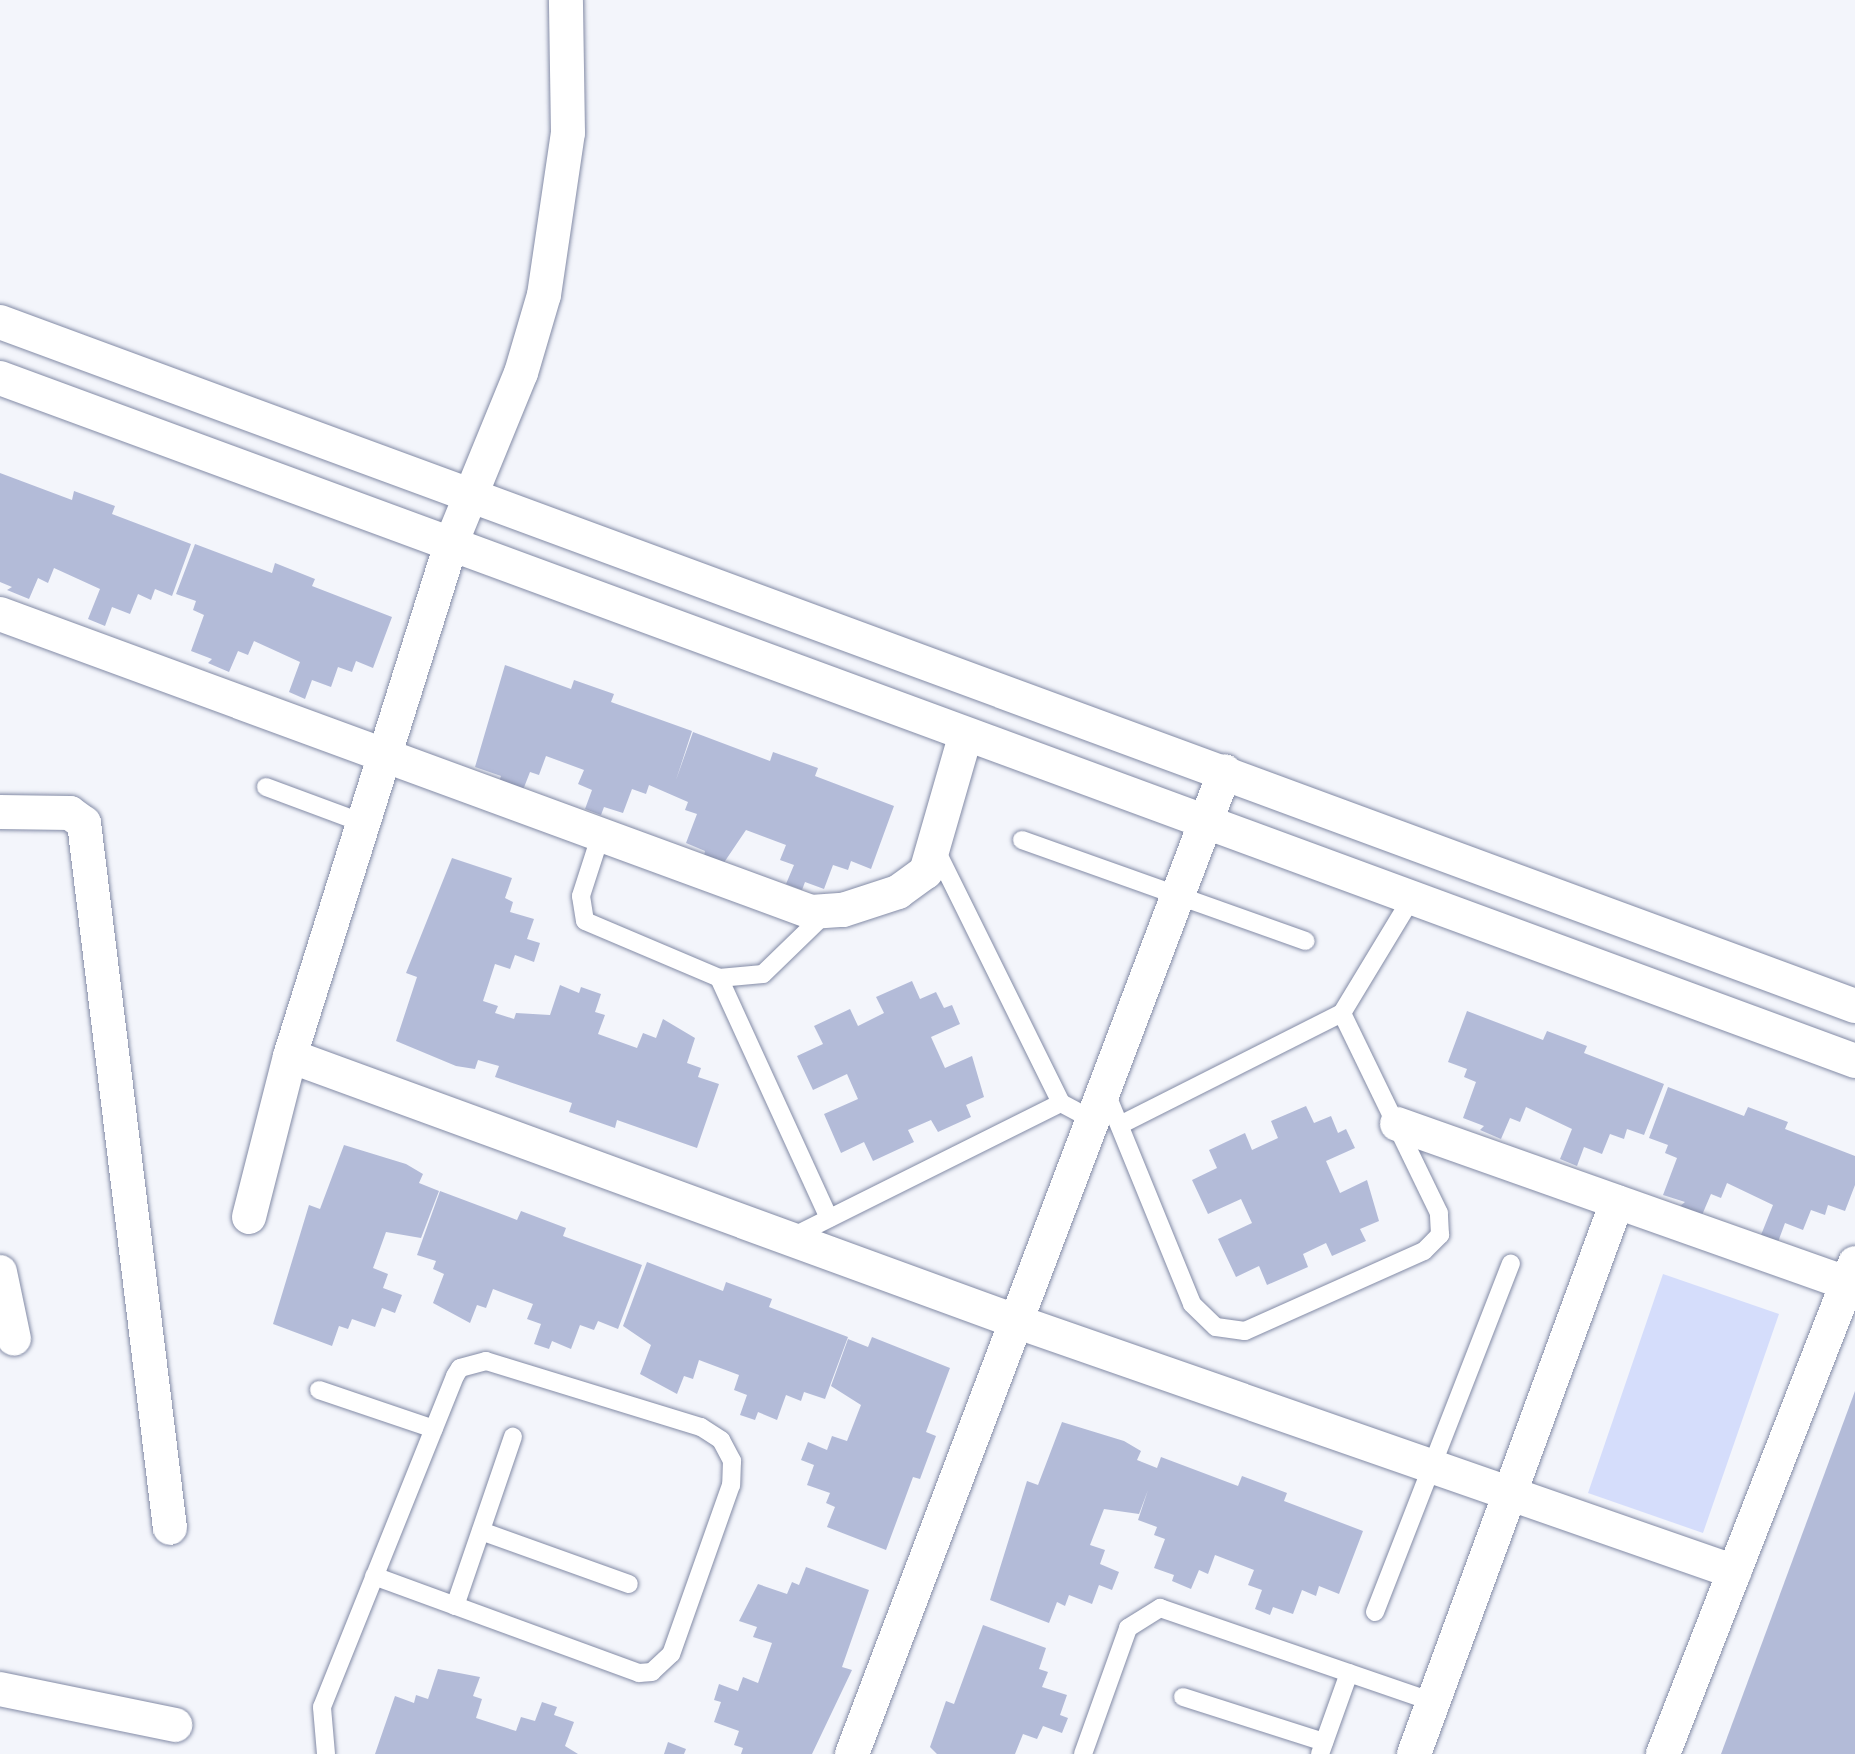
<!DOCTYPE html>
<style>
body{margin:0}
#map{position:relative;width:1855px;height:1754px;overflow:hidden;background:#f3f5fb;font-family:Ubuntu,sans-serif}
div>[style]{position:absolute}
.green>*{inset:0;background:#d5ddfb}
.building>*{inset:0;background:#b3bbd8}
.roads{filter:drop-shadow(0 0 2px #838ba6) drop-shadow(0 0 2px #838ba6)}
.lane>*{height:18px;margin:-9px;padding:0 9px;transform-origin:9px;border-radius:9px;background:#fff}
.street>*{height:34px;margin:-17px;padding:0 17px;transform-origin:17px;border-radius:17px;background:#fff}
span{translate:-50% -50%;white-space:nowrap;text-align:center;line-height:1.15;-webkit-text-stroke:6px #f3f5fb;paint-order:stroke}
</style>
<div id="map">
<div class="green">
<i style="clip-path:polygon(1663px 1274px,1779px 1314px,1703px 1533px,1588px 1493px)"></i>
</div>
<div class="building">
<i style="clip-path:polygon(0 473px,72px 500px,74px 491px,115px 506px,112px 514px,191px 544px,172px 596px,155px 589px,151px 600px,138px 594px,130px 614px,112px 607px,105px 626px,88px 619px,100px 589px,54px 568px,48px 583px,38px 578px,29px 599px,7px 590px,12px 587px,0 582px)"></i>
<i style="clip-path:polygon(195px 544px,272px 573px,275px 563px,315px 579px,312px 586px,392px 617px,373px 668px,356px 661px,352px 672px,338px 667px,331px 687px,312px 680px,305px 699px,289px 692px,300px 662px,254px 641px,248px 655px,238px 651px,229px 672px,208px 663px,212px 659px,191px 651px,204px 615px,193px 610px,196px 601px,176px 594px)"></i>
<i style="clip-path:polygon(505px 665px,571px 689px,574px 680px,614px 694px,611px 702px,692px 731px,676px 780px,693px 732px,770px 761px,773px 752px,818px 768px,815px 776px,894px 806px,871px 869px,851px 861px,848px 870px,833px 865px,824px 889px,805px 882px,802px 890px,786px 884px,794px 865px,780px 860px,786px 845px,746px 830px,723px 864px,704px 856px,705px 851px,686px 843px,697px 814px,685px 810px,688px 802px,649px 785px,646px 794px,632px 789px,623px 813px,604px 807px,601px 815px,585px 809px,592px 790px,578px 784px,584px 770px,546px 756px,539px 775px,530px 772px,523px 790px,499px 782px,501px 776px,475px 767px)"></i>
<i style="clip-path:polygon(452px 858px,512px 878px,505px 898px,513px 902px,510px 912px,534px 919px,527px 939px,540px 943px,534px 962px,515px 955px,510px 969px,495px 964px,483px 1001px,498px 1006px,495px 1013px,514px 1019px,516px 1013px,550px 1015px,560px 985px,579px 993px,581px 987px,601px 994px,595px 1012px,605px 1015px,598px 1034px,637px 1048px,643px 1033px,656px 1038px,663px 1019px,695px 1038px,687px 1063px,701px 1068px,698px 1077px,719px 1084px,697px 1148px,617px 1120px,615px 1128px,569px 1112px,572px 1103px,495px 1077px,499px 1066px,478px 1060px,475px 1069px,456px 1066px,396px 1041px,417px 977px,406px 973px)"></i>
<i style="clip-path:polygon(912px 981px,920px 999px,936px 992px,944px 1008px,952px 1005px,960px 1024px,931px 1037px,945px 1068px,972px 1056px,984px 1097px,966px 1105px,971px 1117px,938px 1132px,931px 1120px,908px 1130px,914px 1142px,873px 1161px,864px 1142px,841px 1153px,824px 1114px,858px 1099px,847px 1074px,813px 1090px,797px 1056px,823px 1044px,814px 1026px,850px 1009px,858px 1026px,884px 1013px,876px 997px)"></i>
<i style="clip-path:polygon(1467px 1011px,1543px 1040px,1547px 1031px,1587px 1046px,1584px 1053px,1664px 1084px,1644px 1135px,1627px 1129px,1624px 1139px,1610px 1134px,1602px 1154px,1584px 1147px,1577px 1166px,1560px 1159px,1572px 1129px,1526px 1107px,1520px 1122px,1510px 1118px,1501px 1139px,1480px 1130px,1484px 1126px,1463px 1118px,1476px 1082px,1464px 1077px,1467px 1069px,1448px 1062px)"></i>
<i style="clip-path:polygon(1668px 1087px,1744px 1116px,1748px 1107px,1788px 1122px,1785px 1129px,1855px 1156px,1855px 1185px,1845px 1211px,1828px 1205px,1825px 1215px,1811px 1210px,1803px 1230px,1785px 1223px,1778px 1242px,1761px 1235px,1773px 1205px,1727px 1183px,1721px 1198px,1711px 1194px,1702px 1215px,1680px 1206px,1685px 1202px,1663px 1195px,1677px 1158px,1665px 1153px,1668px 1145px,1649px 1138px)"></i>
<i style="clip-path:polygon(1306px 1106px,1314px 1123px,1331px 1116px,1338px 1133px,1346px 1129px,1355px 1148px,1326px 1161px,1340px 1193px,1367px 1180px,1379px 1221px,1360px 1229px,1366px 1241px,1332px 1256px,1326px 1243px,1303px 1254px,1308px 1267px,1267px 1285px,1259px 1266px,1236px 1277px,1218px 1239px,1252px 1223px,1241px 1199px,1208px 1214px,1192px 1180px,1217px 1168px,1209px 1150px,1245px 1133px,1252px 1150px,1278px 1138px,1271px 1121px)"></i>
<i style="clip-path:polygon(344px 1145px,406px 1164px,423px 1174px,419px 1183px,439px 1191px,421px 1238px,386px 1232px,373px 1268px,388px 1274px,383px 1288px,402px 1295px,395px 1313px,382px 1308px,375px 1327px,352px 1319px,348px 1329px,339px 1326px,332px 1346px,273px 1324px,309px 1205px,320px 1209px)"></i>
<i style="clip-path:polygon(440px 1191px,517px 1220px,521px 1211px,566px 1228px,563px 1236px,642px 1265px,618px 1329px,598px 1321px,594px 1330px,580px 1325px,571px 1349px,552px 1341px,549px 1349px,534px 1344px,541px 1324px,527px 1319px,533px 1304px,493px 1289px,486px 1308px,477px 1305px,470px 1323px,433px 1303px,444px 1274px,433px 1269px,436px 1261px,417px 1255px)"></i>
<i style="clip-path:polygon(647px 1262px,723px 1291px,726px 1282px,772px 1299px,769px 1307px,848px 1337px,825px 1399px,804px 1392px,801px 1401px,786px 1395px,777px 1420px,758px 1412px,755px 1420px,740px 1415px,747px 1395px,734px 1390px,739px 1375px,699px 1360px,693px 1379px,684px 1376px,677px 1394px,640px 1374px,651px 1345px,623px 1326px)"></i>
<i style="clip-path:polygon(872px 1337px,950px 1368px,926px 1432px,936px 1436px,920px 1479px,913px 1477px,886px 1550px,827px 1527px,835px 1507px,826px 1503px,830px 1493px,807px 1485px,814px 1465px,801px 1460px,808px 1442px,827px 1450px,832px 1436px,847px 1441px,861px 1405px,831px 1386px,848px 1339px,868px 1347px)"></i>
<i style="clip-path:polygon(1855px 1391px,1855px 1754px,1721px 1754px)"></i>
<i style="clip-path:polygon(1062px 1422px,1124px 1441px,1141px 1451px,1137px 1460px,1157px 1468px,1161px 1457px,1238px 1486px,1242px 1476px,1287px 1493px,1284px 1501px,1363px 1531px,1339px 1594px,1319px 1586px,1316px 1596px,1302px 1590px,1293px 1614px,1273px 1607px,1270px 1615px,1255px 1609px,1262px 1590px,1248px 1585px,1254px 1570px,1215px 1555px,1208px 1574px,1199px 1570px,1191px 1589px,1172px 1581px,1174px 1575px,1154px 1568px,1165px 1539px,1154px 1535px,1157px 1527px,1138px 1520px,1148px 1490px,1139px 1514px,1104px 1509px,1090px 1545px,1105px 1550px,1100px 1564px,1119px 1572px,1112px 1590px,1099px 1585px,1092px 1604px,1069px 1595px,1065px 1606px,1057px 1602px,1049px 1623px,990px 1600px,1027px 1481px,1038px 1485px)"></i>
<i style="clip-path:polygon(806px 1567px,869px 1590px,842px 1667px,852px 1670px,812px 1754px,741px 1754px,743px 1748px,734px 1745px,739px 1731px,714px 1722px,721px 1702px,714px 1700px,719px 1684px,738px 1691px,743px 1677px,758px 1683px,772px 1643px,753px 1637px,757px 1627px,739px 1621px,758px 1584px,787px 1594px,792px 1582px,799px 1585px)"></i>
<i style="clip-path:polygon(983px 1625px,1046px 1648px,1039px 1669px,1048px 1672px,1042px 1687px,1067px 1695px,1060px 1715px,1068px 1718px,1062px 1733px,1043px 1726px,1037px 1739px,1023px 1734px,1015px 1754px,937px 1754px,930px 1747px,946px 1701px,954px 1704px)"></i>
<i style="clip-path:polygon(438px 1669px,480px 1677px,473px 1696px,482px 1699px,476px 1718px,516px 1731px,521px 1717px,535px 1721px,542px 1702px,557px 1707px,554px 1715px,574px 1722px,565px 1746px,578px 1754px,375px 1754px,395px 1696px,414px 1703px,416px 1695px,428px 1699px)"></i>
<i style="clip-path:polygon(668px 1742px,686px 1749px,684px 1754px,664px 1754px)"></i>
</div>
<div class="roads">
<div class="lane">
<i style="left:266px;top:787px;width:103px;rotate:20.4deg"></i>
<i style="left:600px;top:837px;width:62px;rotate:107.9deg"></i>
<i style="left:581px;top:896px;width:25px;rotate:81deg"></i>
<i style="left:585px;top:921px;width:146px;rotate:23deg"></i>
<i style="left:719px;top:978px;width:44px;rotate:-5.2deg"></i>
<i style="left:763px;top:974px;width:89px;rotate:-44.1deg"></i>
<i style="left:1022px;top:840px;width:301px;rotate:19.6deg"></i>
<i style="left:936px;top:850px;width:282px;rotate:63.7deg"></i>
<i style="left:1061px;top:1103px;width:34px;rotate:28deg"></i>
<i style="left:719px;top:978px;width:264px;rotate:65.4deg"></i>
<i style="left:1104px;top:1088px;width:233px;rotate:67.8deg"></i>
<i style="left:1192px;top:1304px;width:33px;rotate:44deg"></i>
<i style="left:1216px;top:1327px;width:29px;rotate:8deg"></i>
<i style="left:1245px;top:1331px;width:196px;rotate:-24.1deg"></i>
<i style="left:1424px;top:1251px;width:23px;rotate:-45deg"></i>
<i style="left:1440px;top:1235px;width:22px;rotate:-93deg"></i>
<i style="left:1439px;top:1213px;width:222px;rotate:-115.9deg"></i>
<i style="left:1120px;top:1125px;width:249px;rotate:-26.8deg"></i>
<i style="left:1342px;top:1013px;width:133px;rotate:-58.8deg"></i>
<i style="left:790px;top:1238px;width:303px;rotate:-26.5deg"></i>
<i style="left:319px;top:1390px;width:121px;rotate:18.7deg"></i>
<i style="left:481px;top:1531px;width:157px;rotate:19.7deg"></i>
<i style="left:455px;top:1606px;width:179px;rotate:-71.1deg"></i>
<i style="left:1375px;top:1612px;width:374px;rotate:-68.7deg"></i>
<i style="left:1183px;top:1697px;width:148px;rotate:17.7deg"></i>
<i style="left:326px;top:1754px;width:47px;rotate:-94.9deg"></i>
<i style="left:322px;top:1707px;width:357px;rotate:-68.1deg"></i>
<i style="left:455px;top:1376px;width:9px;rotate:-58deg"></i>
<i style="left:460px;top:1368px;width:27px;rotate:-15deg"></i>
<i style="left:486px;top:1361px;width:225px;rotate:17.1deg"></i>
<i style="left:701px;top:1427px;width:24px;rotate:33deg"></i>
<i style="left:721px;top:1440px;width:24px;rotate:62deg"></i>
<i style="left:732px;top:1461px;width:24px;rotate:92deg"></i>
<i style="left:731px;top:1485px;width:179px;rotate:109.5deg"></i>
<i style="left:671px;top:1654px;width:26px;rotate:137deg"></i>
<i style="left:652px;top:1672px;width:13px;rotate:176deg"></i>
<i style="left:639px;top:1673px;width:282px;rotate:-159.9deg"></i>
<i style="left:1083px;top:1754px;width:134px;rotate:-70.3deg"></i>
<i style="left:1128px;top:1628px;width:38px;rotate:-32deg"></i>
<i style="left:1160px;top:1608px;width:289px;rotate:19deg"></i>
<i style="left:1320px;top:1754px;width:86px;rotate:-70.3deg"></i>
</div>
<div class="street">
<i style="left:0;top:322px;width:1977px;rotate:20.24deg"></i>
<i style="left:0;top:378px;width:1977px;rotate:20.21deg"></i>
<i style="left:0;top:614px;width:864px;rotate:20.18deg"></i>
<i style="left:811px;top:912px;width:32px;rotate:-4deg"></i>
<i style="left:843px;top:910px;width:58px;rotate:-18.1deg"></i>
<i style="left:898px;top:892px;width:34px;rotate:-36deg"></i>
<i style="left:926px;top:872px;width:141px;rotate:-73.9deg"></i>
<i style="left:0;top:812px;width:70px;rotate:0.8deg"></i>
<i style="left:70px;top:813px;width:17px;rotate:36deg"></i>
<i style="left:84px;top:823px;width:710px;rotate:83.05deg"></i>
<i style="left:290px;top:1056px;width:772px;rotate:20.08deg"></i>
<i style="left:1015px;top:1321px;width:762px;rotate:19.22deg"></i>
<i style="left:1397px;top:1124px;width:476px;rotate:19.5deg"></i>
<i style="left:249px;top:1217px;width:166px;rotate:-75.7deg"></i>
<i style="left:290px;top:1056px;width:540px;rotate:-72.54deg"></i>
<i style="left:452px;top:541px;width:182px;rotate:-67.7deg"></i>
<i style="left:521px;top:373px;width:81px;rotate:-73.6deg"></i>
<i style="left:544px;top:295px;width:164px;rotate:-81.6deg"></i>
<i style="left:568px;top:133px;width:133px;rotate:-90.9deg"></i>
<i style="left:0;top:1272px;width:68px;rotate:78.2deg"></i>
<i style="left:0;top:1689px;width:179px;rotate:11.6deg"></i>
<i style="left:852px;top:1754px;width:1051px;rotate:-69.22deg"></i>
<i style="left:1414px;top:1754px;width:588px;rotate:-69.81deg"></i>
<i style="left:1663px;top:1754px;width:527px;rotate:-68.64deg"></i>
</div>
</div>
</div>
